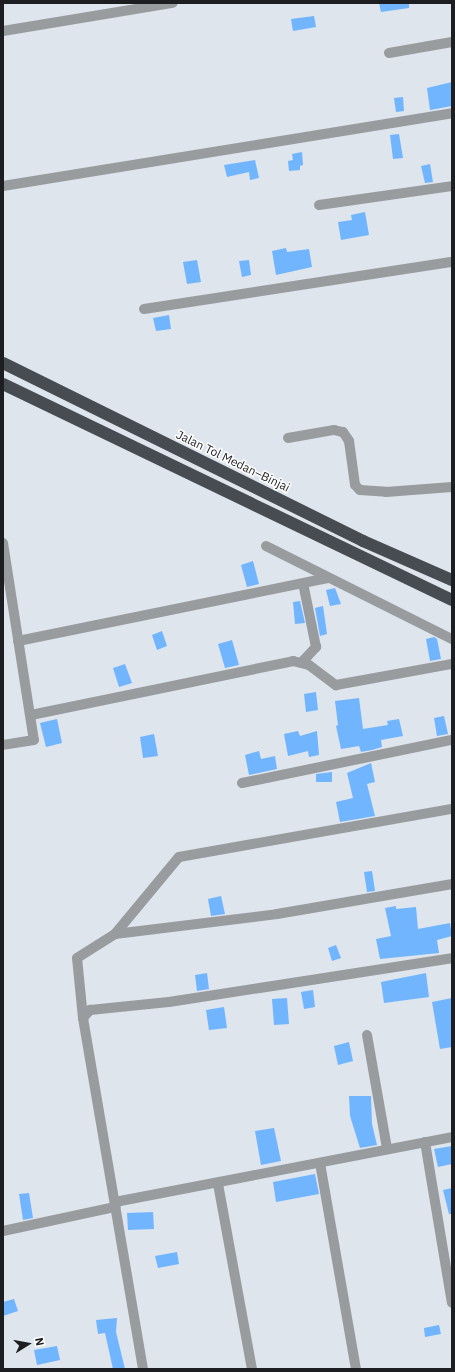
<!DOCTYPE html>
<meta charset="utf-8">
<style>
body{margin:0}
#map{position:relative;width:455px;height:1372px;overflow:hidden;background:#dee5ed;font-family:"IBM Plex Sans",sans-serif}
div>[style]{position:absolute}
.building>*{inset:0;background:#71b5fe}
.minor>*{height:10px;margin:-5px;padding:0 5px;transform-origin:5px;border-radius:5px;background:#999c9f}
.motorway>*{height:12px;margin:-6px;padding:0 6px;transform-origin:6px;border-radius:6px;background:#474c53}
span{translate:-50% -50%;white-space:nowrap;text-align:center;line-height:1.15;-webkit-text-stroke:3px #fff;paint-order:stroke}
.street-label{font-size:12px;color:#1c1e21}
.frame{position:absolute;inset:0;border:4px solid #1c1e21;pointer-events:none}
.north{position:absolute;left:8px;top:1324px;width:40px;height:40px;-webkit-text-stroke:3px #fff;paint-order:stroke;rotate:79deg;font-size:11px;font-weight:700;line-height:16px;text-align:center;color:#1c1e21}
.north::after{content:'';display:block;margin:auto;width:14px;height:18px;background:#1c1e21;clip-path:polygon(50% 0,100% 100%,50% 72%,0 100%)}
</style>
<div id="map">
<div class="building">
<i style="clip-path:polygon(379px 3px,409px 3px,409px 8px,381px 12px)"></i>
<i style="clip-path:polygon(314px 16px,316px 27px,293px 31px,291px 19px)"></i>
<i style="clip-path:polygon(452px 82px,452px 106px,430px 110px,427px 88px)"></i>
<i style="clip-path:polygon(403px 97px,404px 111px,396px 112px,394px 98px)"></i>
<i style="clip-path:polygon(399px 134px,403px 158px,393px 159px,390px 135px)"></i>
<i style="clip-path:polygon(302px 152px,303px 165px,300px 166px,300px 170px,289px 171px,288px 161px,293px 160px,292px 154px)"></i>
<i style="clip-path:polygon(255px 160px,259px 178px,250px 180px,249px 172px,227px 177px,224px 165px)"></i>
<i style="clip-path:polygon(430px 164px,433px 182px,425px 183px,421px 166px)"></i>
<i style="clip-path:polygon(365px 212px,369px 235px,341px 240px,338px 222px,352px 220px,351px 215px)"></i>
<i style="clip-path:polygon(286px 248px,287px 252px,309px 249px,312px 267px,276px 275px,272px 251px)"></i>
<i style="clip-path:polygon(197px 260px,201px 282px,187px 284px,183px 262px)"></i>
<i style="clip-path:polygon(249px 260px,251px 275px,242px 277px,239px 261px)"></i>
<i style="clip-path:polygon(169px 315px,171px 329px,156px 331px,153px 318px)"></i>
<i style="clip-path:polygon(253px 561px,259px 584px,247px 587px,241px 565px)"></i>
<i style="clip-path:polygon(335px 588px,341px 604px,330px 606px,326px 590px)"></i>
<i style="clip-path:polygon(300px 601px,305px 623px,295px 624px,293px 602px)"></i>
<i style="clip-path:polygon(323px 606px,327px 634px,320px 636px,315px 608px)"></i>
<i style="clip-path:polygon(162px 631px,167px 646px,157px 650px,152px 635px)"></i>
<i style="clip-path:polygon(434px 637px,437px 639px,441px 659px,430px 661px,426px 639px)"></i>
<i style="clip-path:polygon(232px 640px,239px 665px,225px 668px,218px 644px)"></i>
<i style="clip-path:polygon(125px 664px,132px 683px,119px 687px,113px 668px)"></i>
<i style="clip-path:polygon(316px 692px,318px 710px,306px 712px,304px 694px)"></i>
<i style="clip-path:polygon(359px 698px,363px 729px,388px 725px,387px 721px,399px 719px,403px 736px,381px 740px,382px 747px,372px 750px,361px 752px,359px 746px,341px 749px,336px 726px,338px 725px,335px 701px)"></i>
<i style="clip-path:polygon(444px 716px,448px 734px,437px 736px,434px 718px)"></i>
<i style="clip-path:polygon(57px 719px,62px 743px,46px 747px,40px 723px)"></i>
<i style="clip-path:polygon(298px 731px,300px 736px,317px 731px,319px 755px,309px 757px,308px 751px,288px 756px,284px 734px)"></i>
<i style="clip-path:polygon(154px 734px,158px 756px,143px 758px,140px 737px)"></i>
<i style="clip-path:polygon(259px 751px,261px 759px,275px 756px,277px 769px,249px 775px,245px 755px)"></i>
<i style="clip-path:polygon(371px 763px,375px 782px,367px 784px,375px 816px,340px 822px,336px 802px,353px 798px,347px 773px)"></i>
<i style="clip-path:polygon(332px 772px,332px 782px,316px 782px,316px 774px)"></i>
<i style="clip-path:polygon(372px 871px,375px 891px,367px 892px,364px 872px)"></i>
<i style="clip-path:polygon(221px 896px,225px 914px,211px 916px,208px 899px)"></i>
<i style="clip-path:polygon(396px 906px,396px 909px,416px 907px,418px 929px,450px 923px,452px 936px,437px 940px,439px 953px,380px 959px,376px 939px,391px 936px,385px 908px)"></i>
<i style="clip-path:polygon(336px 945px,341px 958px,332px 961px,328px 948px)"></i>
<i style="clip-path:polygon(207px 973px,209px 989px,197px 991px,195px 975px)"></i>
<i style="clip-path:polygon(426px 973px,429px 997px,384px 1003px,381px 982px)"></i>
<i style="clip-path:polygon(313px 990px,315px 1007px,304px 1009px,301px 992px)"></i>
<i style="clip-path:polygon(287px 998px,289px 1024px,274px 1025px,272px 999px)"></i>
<i style="clip-path:polygon(452px 998px,452px 1047px,440px 1049px,432px 1002px)"></i>
<i style="clip-path:polygon(224px 1007px,227px 1028px,209px 1030px,206px 1010px)"></i>
<i style="clip-path:polygon(349px 1042px,353px 1061px,338px 1065px,334px 1046px)"></i>
<i style="clip-path:polygon(349px 1096px,371px 1096px,372px 1124px,377px 1145px,360px 1148px,350px 1116px)"></i>
<i style="clip-path:polygon(274px 1128px,281px 1161px,261px 1165px,255px 1131px)"></i>
<i style="clip-path:polygon(452px 1146px,452px 1164px,438px 1167px,434px 1149px)"></i>
<i style="clip-path:polygon(315px 1174px,319px 1194px,276px 1202px,273px 1182px)"></i>
<i style="clip-path:polygon(452px 1188px,452px 1214px,449px 1214px,443px 1190px)"></i>
<i style="clip-path:polygon(29px 1193px,33px 1218px,23px 1220px,19px 1194px)"></i>
<i style="clip-path:polygon(153px 1212px,154px 1229px,128px 1230px,127px 1213px)"></i>
<i style="clip-path:polygon(177px 1252px,179px 1264px,158px 1268px,155px 1256px)"></i>
<i style="clip-path:polygon(14px 1299px,18px 1311px,3px 1316px,3px 1302px)"></i>
<i style="clip-path:polygon(117px 1318px,116px 1332px,125px 1369px,113px 1369px,105px 1333px,98px 1334px,96px 1320px)"></i>
<i style="clip-path:polygon(439px 1325px,441px 1334px,425px 1337px,424px 1328px)"></i>
<i style="clip-path:polygon(57px 1346px,60px 1360px,37px 1365px,34px 1350px)"></i>
</div>
<div class="minor">
<i style="left:3px;top:31px;width:172px;rotate:-9.4deg"></i>
<i style="left:389px;top:53px;width:64px;rotate:-9.9deg"></i>
<i style="left:3px;top:186px;width:455px;rotate:-9.2deg"></i>
<i style="left:319px;top:205px;width:134px;rotate:-8.1deg"></i>
<i style="left:144px;top:309px;width:312px;rotate:-8.7deg"></i>
<i style="left:288px;top:438px;width:47px;rotate:-9.9deg"></i>
<i style="left:334px;top:430px;width:9px;rotate:13deg"></i>
<i style="left:343px;top:432px;width:11px;rotate:56deg"></i>
<i style="left:349px;top:441px;width:44px;rotate:82.2deg"></i>
<i style="left:355px;top:485px;width:7px;rotate:45deg"></i>
<i style="left:360px;top:490px;width:26px;rotate:4deg"></i>
<i style="left:386px;top:492px;width:66px;rotate:-4.3deg"></i>
<i style="left:3px;top:543px;width:199px;rotate:81.1deg"></i>
<i style="left:34px;top:740px;width:31px;rotate:171deg"></i>
<i style="left:266px;top:546px;width:208px;rotate:26.6deg"></i>
<i style="left:18px;top:641px;width:316px;rotate:-11.5deg"></i>
<i style="left:302px;top:662px;width:21px;rotate:-47deg"></i>
<i style="left:316px;top:647px;width:65px;rotate:-101.5deg"></i>
<i style="left:31px;top:715px;width:268px;rotate:-11.6deg"></i>
<i style="left:293px;top:661px;width:16px;rotate:14deg"></i>
<i style="left:309px;top:665px;width:34px;rotate:37deg"></i>
<i style="left:336px;top:685px;width:118px;rotate:-10.3deg"></i>
<i style="left:242px;top:783px;width:214px;rotate:-11.6deg"></i>
<i style="left:115px;top:934px;width:163px;rotate:-7deg"></i>
<i style="left:277px;top:914px;width:178px;rotate:-9.7deg"></i>
<i style="left:83px;top:1018px;width:11px;rotate:-49deg"></i>
<i style="left:90px;top:1010px;width:79px;rotate:-5.8deg"></i>
<i style="left:169px;top:1002px;width:286px;rotate:-8.8deg"></i>
<i style="left:367px;top:1035px;width:116px;rotate:80deg"></i>
<i style="left:425px;top:1142px;width:163px;rotate:80.5deg"></i>
<i style="left:320px;top:1163px;width:209px;rotate:80.1deg"></i>
<i style="left:218px;top:1184px;width:188px;rotate:79.6deg"></i>
<i style="left:115px;top:1202px;width:343px;rotate:-10.9deg"></i>
<i style="left:3px;top:1231px;width:115px;rotate:-12.1deg"></i>
<i style="left:143px;top:1369px;width:356px;rotate:-99.7deg"></i>
<i style="left:83px;top:1018px;width:60px;rotate:-95.7deg"></i>
<i style="left:77px;top:958px;width:45px;rotate:-32.3deg"></i>
<i style="left:115px;top:934px;width:100px;rotate:-50.3deg"></i>
<i style="left:179px;top:857px;width:277px;rotate:-10deg"></i>
</div>
<div class="motorway">
<i style="left:3px;top:363px;width:402px;rotate:26.3deg"></i>
<i style="left:363px;top:541px;width:97px;rotate:23.7deg"></i>
<i style="left:3px;top:384px;width:498px;rotate:25.7deg"></i>
</div>
<div class="street-label">
<span style="left:233px;top:461px;rotate:26deg">Jalan Tol Medan–Binjai</span>
</div>
<div class="frame"></div>
<div class="north">N</div>
</div>
